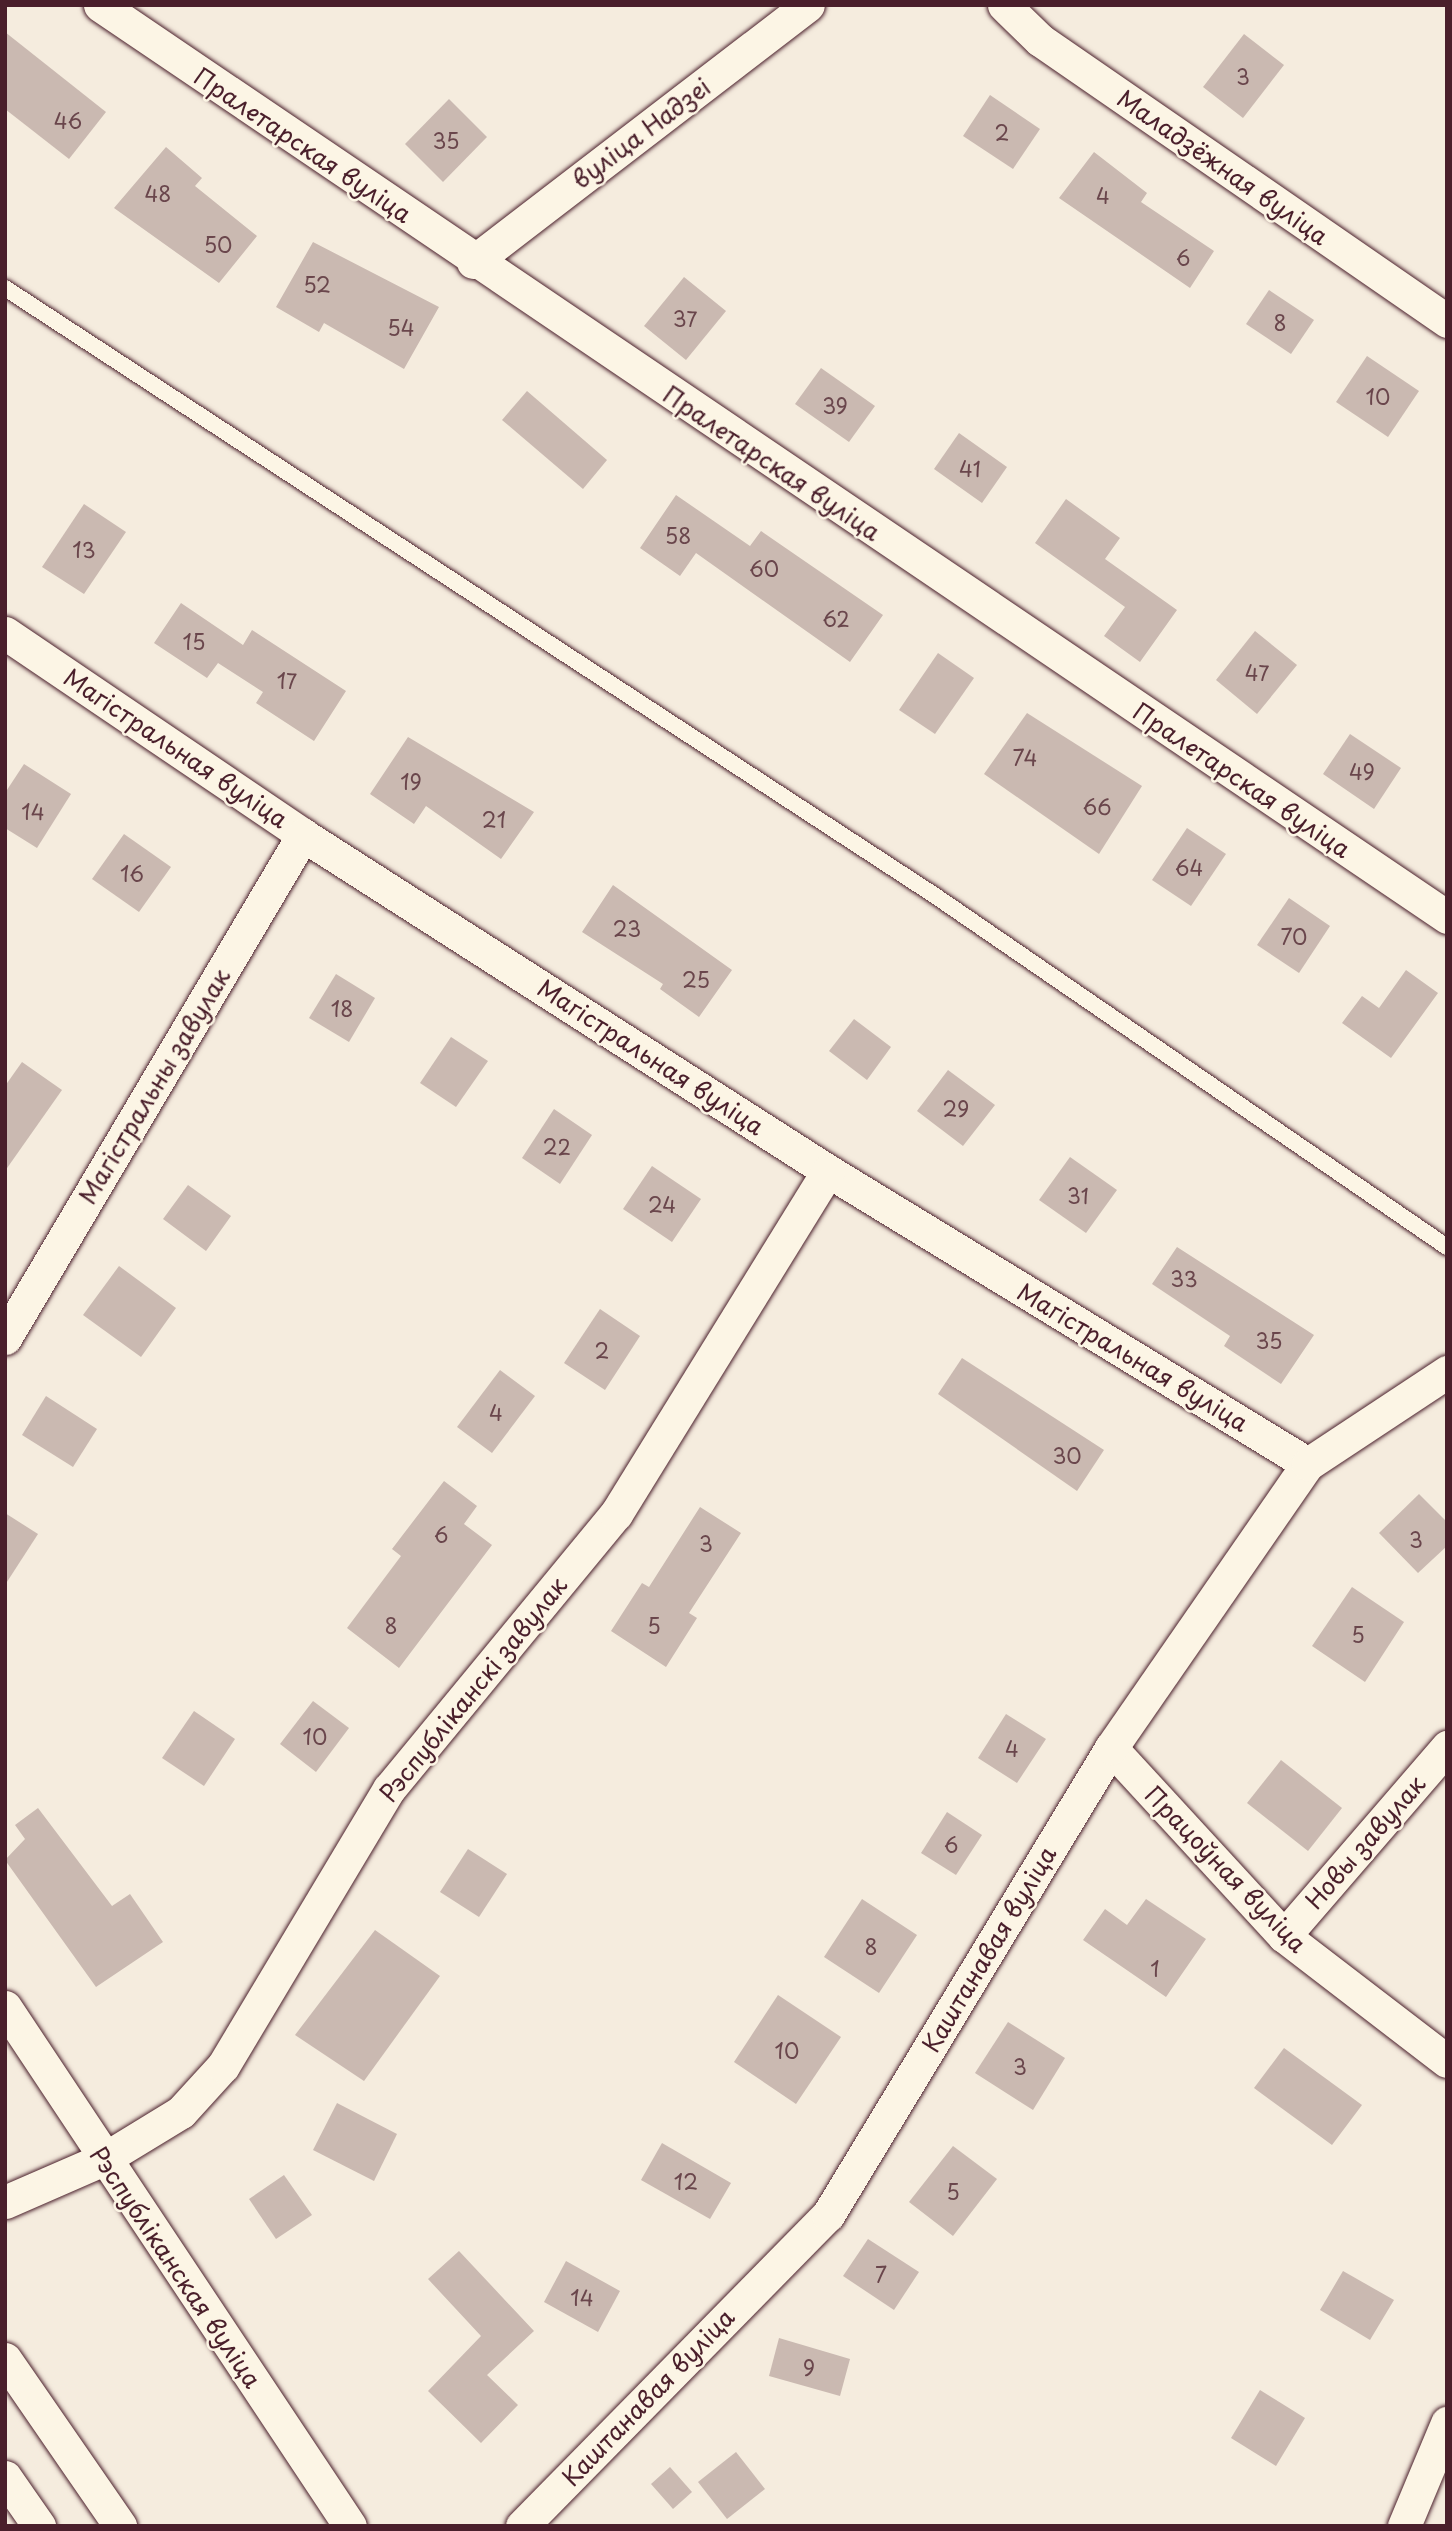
<!DOCTYPE html>
<meta charset="utf-8">
<style>
body{margin:0}
#map{position:relative;width:1452px;height:2531px;overflow:hidden;background:#f5ecde;font-family:"Playpen Sans",sans-serif}
div>[style]{position:absolute}
.building>*{inset:0;background:#cab9b1}
.roads{filter:drop-shadow(0 0 2px #4a1f2b) drop-shadow(0 0 2px #4a1f2b)}
.lane>*{height:16px;margin:-8px;padding:0 8px;transform-origin:8px;border-radius:8px;background:#fcf5e5}
.street>*{height:33px;margin:-16.5px;padding:0 16.5px;transform-origin:16.5px;border-radius:16.5px;background:#fcf5e5}
span{translate:-50% -50%;white-space:nowrap;text-align:center;line-height:1.15;-webkit-text-stroke:5px #fcf5e5;paint-order:stroke}
.number-label{font-size:21px;color:#6a464c}
.number-label span{-webkit-text-stroke-width:0}
.street-label{font-size:24px;color:#4a1f2b}
.frame{position:absolute;inset:0;border:7px solid #4a1f2b;pointer-events:none}
</style>
<div id="map">
<div class="building">
<i style="clip-path:polygon(5px 32px,106px 112px,69px 159px,5px 109px)"></i>
<i style="clip-path:polygon(1244px 34px,1284px 65px,1243px 118px,1203px 87px)"></i>
<i style="clip-path:polygon(990px 95px,1040px 129px,1013px 169px,963px 136px)"></i>
<i style="clip-path:polygon(449px 99px,487px 137px,443px 182px,405px 144px)"></i>
<i style="clip-path:polygon(166px 147px,202px 178px,195px 186px,257px 236px,219px 283px,114px 208px)"></i>
<i style="clip-path:polygon(1094px 152px,1147px 193px,1141px 202px,1214px 251px,1190px 288px,1059px 198px)"></i>
<i style="clip-path:polygon(313px 242px,439px 307px,404px 369px,324px 323px,319px 332px,276px 307px)"></i>
<i style="clip-path:polygon(684px 277px,726px 311px,686px 360px,644px 326px)"></i>
<i style="clip-path:polygon(1269px 290px,1314px 320px,1291px 354px,1246px 324px)"></i>
<i style="clip-path:polygon(1367px 356px,1419px 391px,1388px 437px,1336px 402px)"></i>
<i style="clip-path:polygon(821px 368px,875px 406px,849px 442px,795px 404px)"></i>
<i style="clip-path:polygon(527px 391px,607px 460px,583px 489px,502px 420px)"></i>
<i style="clip-path:polygon(959px 433px,1007px 467px,982px 503px,934px 469px)"></i>
<i style="clip-path:polygon(676px 495px,750px 546px,761px 531px,883px 615px,850px 662px,696px 553px,680px 576px,640px 548px)"></i>
<i style="clip-path:polygon(1066px 499px,1120px 538px,1105px 559px,1177px 610px,1140px 662px,1104px 636px,1125px 607px,1035px 543px)"></i>
<i style="clip-path:polygon(84px 504px,126px 532px,84px 594px,42px 567px)"></i>
<i style="clip-path:polygon(181px 603px,243px 645px,252px 630px,346px 691px,314px 741px,256px 703px,263px 692px,218px 663px,207px 678px,154px 643px)"></i>
<i style="clip-path:polygon(1255px 631px,1297px 665px,1257px 714px,1216px 680px)"></i>
<i style="clip-path:polygon(938px 653px,974px 678px,935px 734px,899px 710px)"></i>
<i style="clip-path:polygon(1027px 713px,1142px 786px,1099px 854px,984px 774px)"></i>
<i style="clip-path:polygon(1350px 734px,1401px 768px,1374px 809px,1323px 774px)"></i>
<i style="clip-path:polygon(408px 737px,534px 812px,501px 859px,426px 806px,414px 824px,370px 794px)"></i>
<i style="clip-path:polygon(24px 764px,71px 794px,37px 848px,5px 828px,5px 793px)"></i>
<i style="clip-path:polygon(1187px 828px,1226px 854px,1191px 906px,1152px 880px)"></i>
<i style="clip-path:polygon(124px 834px,171px 867px,139px 912px,92px 879px)"></i>
<i style="clip-path:polygon(613px 885px,732px 970px,699px 1017px,660px 989px,663px 984px,582px 932px)"></i>
<i style="clip-path:polygon(1289px 898px,1330px 926px,1299px 973px,1257px 945px)"></i>
<i style="clip-path:polygon(1406px 970px,1438px 993px,1391px 1058px,1342px 1023px,1362px 996px,1379px 1008px)"></i>
<i style="clip-path:polygon(336px 974px,375px 998px,349px 1042px,309px 1018px)"></i>
<i style="clip-path:polygon(854px 1019px,891px 1047px,867px 1080px,829px 1051px)"></i>
<i style="clip-path:polygon(451px 1037px,488px 1061px,456px 1107px,420px 1083px)"></i>
<i style="clip-path:polygon(22px 1062px,62px 1090px,5px 1171px,5px 1086px)"></i>
<i style="clip-path:polygon(948px 1070px,995px 1105px,963px 1146px,917px 1111px)"></i>
<i style="clip-path:polygon(554px 1109px,592px 1135px,560px 1184px,522px 1158px)"></i>
<i style="clip-path:polygon(1070px 1157px,1117px 1190px,1086px 1233px,1039px 1200px)"></i>
<i style="clip-path:polygon(652px 1166px,701px 1199px,672px 1242px,623px 1209px)"></i>
<i style="clip-path:polygon(188px 1185px,231px 1216px,206px 1251px,163px 1219px)"></i>
<i style="clip-path:polygon(1177px 1247px,1314px 1335px,1281px 1384px,1224px 1346px,1230px 1336px,1152px 1284px)"></i>
<i style="clip-path:polygon(119px 1266px,176px 1308px,141px 1357px,83px 1315px)"></i>
<i style="clip-path:polygon(600px 1309px,640px 1336px,605px 1390px,564px 1363px)"></i>
<i style="clip-path:polygon(962px 1358px,1104px 1450px,1077px 1491px,938px 1394px)"></i>
<i style="clip-path:polygon(500px 1370px,535px 1396px,492px 1453px,457px 1427px)"></i>
<i style="clip-path:polygon(46px 1396px,97px 1429px,73px 1467px,22px 1435px)"></i>
<i style="clip-path:polygon(444px 1481px,477px 1506px,464px 1524px,492px 1545px,399px 1668px,347px 1628px,401px 1556px,392px 1549px)"></i>
<i style="clip-path:polygon(1419px 1494px,1447px 1522px,1447px 1546px,1418px 1573px,1379px 1533px)"></i>
<i style="clip-path:polygon(700px 1507px,741px 1533px,689px 1613px,697px 1618px,666px 1667px,611px 1631px,642px 1583px,649px 1587px)"></i>
<i style="clip-path:polygon(5px 1513px,38px 1534px,5px 1585px)"></i>
<i style="clip-path:polygon(1352px 1587px,1404px 1622px,1365px 1682px,1312px 1646px)"></i>
<i style="clip-path:polygon(313px 1701px,349px 1728px,316px 1772px,280px 1744px)"></i>
<i style="clip-path:polygon(194px 1711px,235px 1739px,204px 1786px,162px 1758px)"></i>
<i style="clip-path:polygon(1006px 1714px,1046px 1739px,1017px 1783px,978px 1758px)"></i>
<i style="clip-path:polygon(1281px 1760px,1342px 1808px,1308px 1851px,1247px 1803px)"></i>
<i style="clip-path:polygon(38px 1808px,112px 1906px,130px 1894px,163px 1942px,96px 1987px,5px 1860px,25px 1839px,15px 1825px)"></i>
<i style="clip-path:polygon(947px 1812px,982px 1835px,956px 1875px,921px 1853px)"></i>
<i style="clip-path:polygon(468px 1849px,507px 1874px,479px 1917px,440px 1892px)"></i>
<i style="clip-path:polygon(862px 1899px,917px 1935px,879px 1993px,824px 1957px)"></i>
<i style="clip-path:polygon(1146px 1899px,1206px 1939px,1166px 1997px,1083px 1940px,1105px 1909px,1127px 1925px)"></i>
<i style="clip-path:polygon(375px 1930px,440px 1976px,364px 2081px,295px 2035px)"></i>
<i style="clip-path:polygon(778px 1995px,841px 2037px,796px 2104px,734px 2062px)"></i>
<i style="clip-path:polygon(1008px 2022px,1065px 2058px,1033px 2110px,975px 2073px)"></i>
<i style="clip-path:polygon(1284px 2048px,1362px 2105px,1332px 2145px,1254px 2088px)"></i>
<i style="clip-path:polygon(337px 2103px,397px 2134px,374px 2181px,313px 2150px)"></i>
<i style="clip-path:polygon(662px 2143px,731px 2183px,710px 2219px,641px 2180px)"></i>
<i style="clip-path:polygon(953px 2146px,997px 2179px,953px 2236px,909px 2202px)"></i>
<i style="clip-path:polygon(284px 2175px,312px 2215px,276px 2239px,249px 2199px)"></i>
<i style="clip-path:polygon(868px 2239px,919px 2272px,894px 2310px,843px 2276px)"></i>
<i style="clip-path:polygon(459px 2251px,534px 2331px,487px 2375px,518px 2405px,481px 2443px,428px 2391px,481px 2336px,428px 2279px)"></i>
<i style="clip-path:polygon(566px 2261px,620px 2291px,598px 2332px,544px 2302px)"></i>
<i style="clip-path:polygon(1343px 2271px,1394px 2300px,1370px 2340px,1320px 2310px)"></i>
<i style="clip-path:polygon(779px 2338px,850px 2359px,840px 2396px,769px 2376px)"></i>
<i style="clip-path:polygon(1260px 2390px,1305px 2418px,1276px 2466px,1231px 2438px)"></i>
<i style="clip-path:polygon(736px 2452px,765px 2489px,727px 2519px,698px 2482px)"></i>
<i style="clip-path:polygon(670px 2467px,692px 2492px,673px 2509px,651px 2484px)"></i>
</div>
<div class="roads">
<div class="lane">
<i style="left:5px;top:288px;width:1110px;rotate:33.16deg"></i>
<i style="left:934px;top:895px;width:622px;rotate:34.46deg"></i>
</div>
<div class="street">
<i style="left:100px;top:5px;width:1627px;rotate:34.1deg"></i>
<i style="left:1004px;top:5px;width:50px;rotate:44.2deg"></i>
<i style="left:1040px;top:40px;width:495px;rotate:34.6deg"></i>
<i style="left:473px;top:262px;width:422px;rotate:-37.5deg"></i>
<i style="left:5px;top:633px;width:360px;rotate:34.1deg"></i>
<i style="left:303px;top:835px;width:623px;rotate:32.62deg"></i>
<i style="left:828px;top:1171px;width:562px;rotate:31.4deg"></i>
<i style="left:5px;top:1338px;width:585px;rotate:-59.36deg"></i>
<i style="left:1111px;top:1748px;width:255px;rotate:47.4deg"></i>
<i style="left:1284px;top:1936px;width:205px;rotate:37.5deg"></i>
<i style="left:1284px;top:1936px;width:250px;rotate:-49.2deg"></i>
<i style="left:5px;top:2007px;width:623px;rotate:56.39deg"></i>
<i style="left:5px;top:2202px;width:108px;rotate:-23.5deg"></i>
<i style="left:104px;top:2159px;width:90px;rotate:-31.4deg"></i>
<i style="left:181px;top:2112px;width:62px;rotate:-47.6deg"></i>
<i style="left:223px;top:2066px;width:323px;rotate:-59.1deg"></i>
<i style="left:389px;top:1789px;width:357px;rotate:-50.5deg"></i>
<i style="left:616px;top:1514px;width:403px;rotate:-58.3deg"></i>
<i style="left:5px;top:2359px;width:203px;rotate:55.4deg"></i>
<i style="left:5px;top:2477px;width:60px;rotate:55.2deg"></i>
<i style="left:522px;top:2526px;width:436px;rotate:-45.5deg"></i>
<i style="left:828px;top:2215px;width:546px;rotate:-58.78deg"></i>
<i style="left:1111px;top:1748px;width:346px;rotate:-55.3deg"></i>
<i style="left:1308px;top:1464px;width:167px;rotate:-33.5deg"></i>
<i style="left:1404px;top:2526px;width:112px;rotate:-67.3deg"></i>
</div>
</div>
<div class="number-label">
<span style="left:1243px;top:76px">3</span>
<span style="left:68px;top:120px">46</span>
<span style="left:1002px;top:132px">2</span>
<span style="left:446px;top:140px">35</span>
<span style="left:158px;top:193px">48</span>
<span style="left:1103px;top:195px">4</span>
<span style="left:218px;top:244px">50</span>
<span style="left:1183px;top:257px">6</span>
<span style="left:317px;top:284px">52</span>
<span style="left:685px;top:318px">37</span>
<span style="left:1280px;top:322px">8</span>
<span style="left:401px;top:327px">54</span>
<span style="left:1378px;top:396px">10</span>
<span style="left:835px;top:405px">39</span>
<span style="left:970px;top:468px">41</span>
<span style="left:678px;top:535px">58</span>
<span style="left:84px;top:549px">13</span>
<span style="left:764px;top:568px">60</span>
<span style="left:836px;top:618px">62</span>
<span style="left:194px;top:641px">15</span>
<span style="left:1257px;top:672px">47</span>
<span style="left:287px;top:680px">17</span>
<span style="left:1025px;top:757px">74</span>
<span style="left:1362px;top:771px">49</span>
<span style="left:411px;top:781px">19</span>
<span style="left:1097px;top:806px">66</span>
<span style="left:33px;top:811px">14</span>
<span style="left:494px;top:819px">21</span>
<span style="left:1189px;top:867px">64</span>
<span style="left:132px;top:873px">16</span>
<span style="left:627px;top:928px">23</span>
<span style="left:1294px;top:936px">70</span>
<span style="left:696px;top:979px">25</span>
<span style="left:342px;top:1008px">18</span>
<span style="left:956px;top:1108px">29</span>
<span style="left:557px;top:1146px">22</span>
<span style="left:1078px;top:1195px">31</span>
<span style="left:662px;top:1204px">24</span>
<span style="left:1184px;top:1278px">33</span>
<span style="left:1269px;top:1340px">35</span>
<span style="left:602px;top:1350px">2</span>
<span style="left:496px;top:1412px">4</span>
<span style="left:1067px;top:1455px">30</span>
<span style="left:441px;top:1534px">6</span>
<span style="left:1416px;top:1539px">3</span>
<span style="left:706px;top:1543px">3</span>
<span style="left:391px;top:1625px">8</span>
<span style="left:654px;top:1625px">5</span>
<span style="left:1358px;top:1634px">5</span>
<span style="left:315px;top:1736px">10</span>
<span style="left:1012px;top:1748px">4</span>
<span style="left:951px;top:1844px">6</span>
<span style="left:871px;top:1946px">8</span>
<span style="left:1155px;top:1968px">1</span>
<span style="left:787px;top:2050px">10</span>
<span style="left:1020px;top:2066px">3</span>
<span style="left:686px;top:2181px">12</span>
<span style="left:953px;top:2191px">5</span>
<span style="left:881px;top:2274px">7</span>
<span style="left:582px;top:2297px">14</span>
<span style="left:809px;top:2367px">9</span>
</div>
<div class="street-label">
<span style="left:641px;top:133px;rotate:-37deg">вуліца Надзеі</span>
<span style="left:303px;top:145px;rotate:34deg">Пралетарская вуліца</span>
<span style="left:1223px;top:167px;rotate:35deg">Маладзёжная вуліца</span>
<span style="left:772px;top:463px;rotate:34deg">Пралетарская вуліца</span>
<span style="left:176px;top:748px;rotate:34deg">Магістральная вуліца</span>
<span style="left:1242px;top:780px;rotate:34deg">Пралетарская вуліца</span>
<span style="left:651px;top:1057px;rotate:33deg">Магістральная вуліца</span>
<span style="left:154px;top:1086px;rotate:-59deg">Магістральны завулак</span>
<span style="left:1133px;top:1357px;rotate:31deg">Магістральная вуліца</span>
<span style="left:473px;top:1689px;rotate:-51deg">Рэспубліканскі завулак</span>
<span style="left:1365px;top:1842px;rotate:-49deg">Новы завулак</span>
<span style="left:1226px;top:1869px;rotate:46deg">Працоўная вуліца</span>
<span style="left:989px;top:1949px;rotate:-59deg">Каштанавая вуліца</span>
<span style="left:176px;top:2267px;rotate:56deg">Рэспубліканская вуліца</span>
<span style="left:648px;top:2397px;rotate:-46deg">Каштанавая вуліца</span>
</div>
<div class="frame"></div>
</div>
